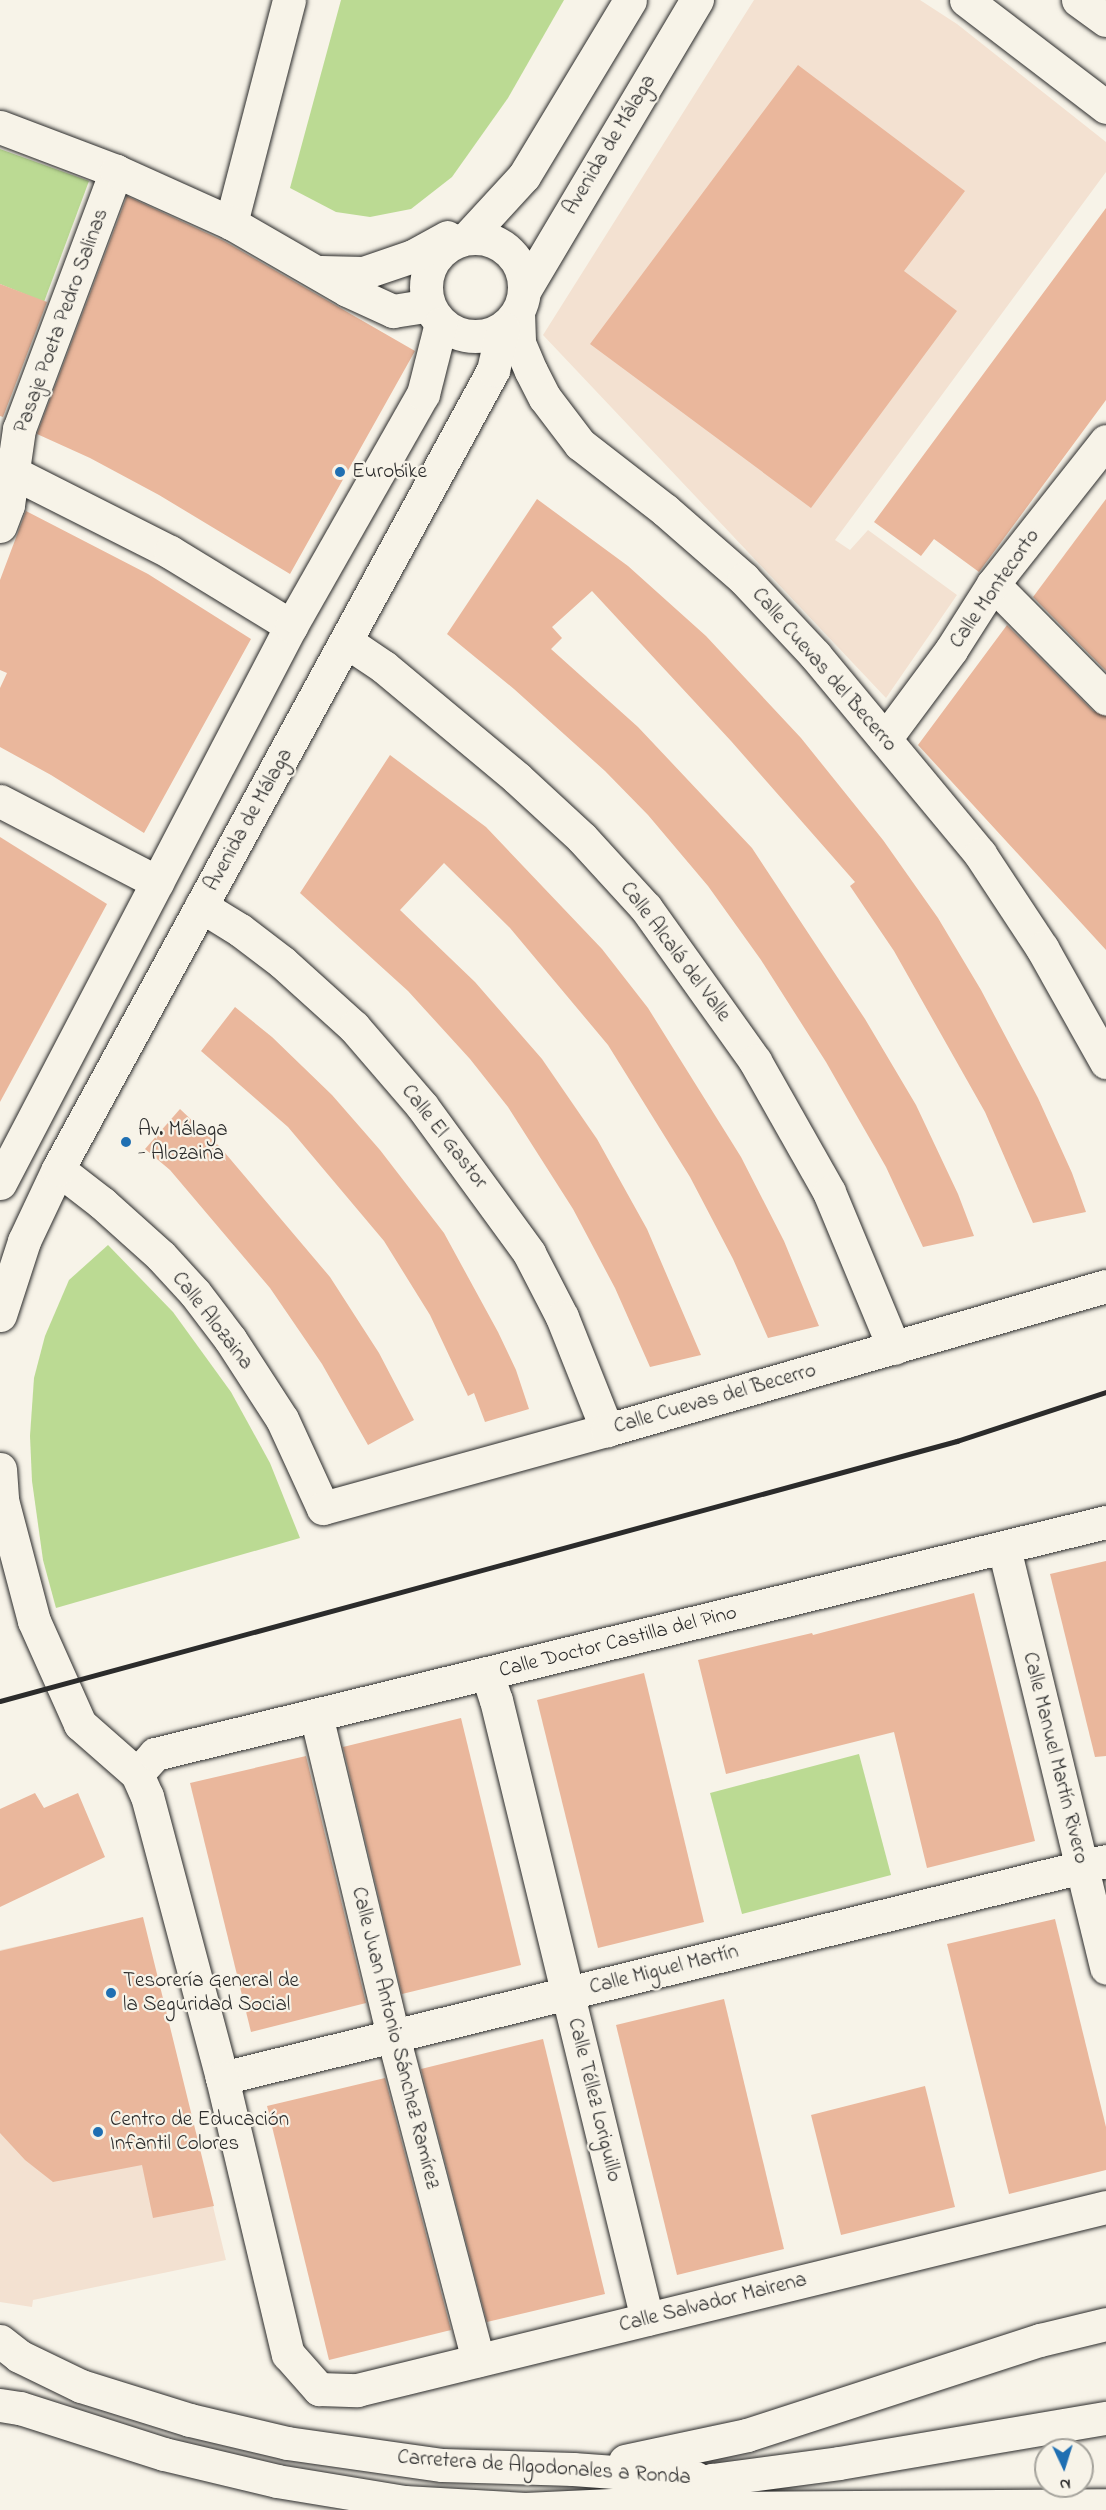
<!DOCTYPE html>
<meta charset="utf-8">
<style>
body{margin:0}
#map{position:relative;width:1106px;height:2510px;overflow:hidden;background:#f7f3e8;font-family:"Indie Flower",sans-serif}
div>[style]{position:absolute}
.built>*{inset:0;background:#f3e1d1}
.green>*{inset:0;background:#bbda93}
.building>*{inset:0;background:#eab79c}
.roads{filter:drop-shadow(0 0 2px #2b2b2b) drop-shadow(0 0 2px #2b2b2b)}
.street>*{height:33px;margin:-16.5px;padding:0 16.5px;transform-origin:16.5px;border-radius:16.5px;background:#f7f3e8}
.secondary>*{height:33px;margin:-16.5px;padding:0 16.5px;transform-origin:16.5px;border-radius:16.5px;background:#f7f3e8}
.secondary>.ring{margin:-16.5px;padding:0;box-sizing:content-box;background:none;border:33px solid #f7f3e8;border-radius:50%}
.primary>*{height:33px;margin:-16.5px;padding:0 16.5px;transform-origin:16.5px;border-radius:16.5px;background:#f7f3e8}
.rail>*{height:4.5px;margin:-2.25px;padding:0 2.25px;transform-origin:2.25px;border-radius:2.25px;background:#2b2b2b}
.dots>*{width:16px;height:16px;translate:-50% -50%;box-sizing:border-box;border:3px solid #f7f3e8;border-radius:50%}
span{translate:-50% -50%;white-space:nowrap;text-align:center;line-height:1.15;-webkit-text-stroke:4.5px #f7f3e8;paint-order:stroke}
.street-label{font-size:21px;color:#2b2b2b}
.poi-label{font-size:21px;color:#2b2b2b}
.left{translate:0 -50%;text-align:left}
.north{position:absolute;left:1034px;top:2438px;width:60px;height:60px;box-sizing:border-box;background:#f7f3e8;border:2px solid #a5a39c;border-radius:50%;rotate:176deg;font-size:16px;font-weight:700;line-height:24px;text-align:center;color:#2b2b2b}
.north::after{content:'';display:block;margin:auto;width:21px;height:27px;background:#1f6fb2;clip-path:polygon(50% 0,100% 100%,50% 72%,0 100%)}
</style>
<div id="map">
<div class="built">
<i style="clip-path:polygon(754px 0,920px 0,957px 24px,1106px 142px,1106px 172px,835px 540px,850px 550px,868px 530px,957px 595px,886px 698px,543px 335px)"></i>
<i style="clip-path:polygon(50px 1939px,172px 2037px,226px 2260px,33px 2300px,32px 2307px,0 2302px,0 1950px)"></i>
</div>
<div class="green">
<i style="clip-path:polygon(341px 0,564px 0,508px 98px,452px 177px,411px 209px,370px 217px,336px 212px,290px 188px)"></i>
<i style="clip-path:polygon(0 149px,89px 181px,44px 302px,0 284px)"></i>
<i style="clip-path:polygon(108px 1245px,173px 1312px,231px 1392px,270px 1463px,300px 1538px,56px 1608px,43px 1560px,32px 1481px,30px 1436px,34px 1378px,45px 1336px,69px 1280px)"></i>
<i style="clip-path:polygon(859px 1754px,891px 1875px,742px 1914px,710px 1793px)"></i>
</div>
<div class="building">
<i style="clip-path:polygon(798px 65px,965px 191px,904px 271px,957px 311px,811px 508px,590px 344px)"></i>
<i style="clip-path:polygon(127px 196px,224px 241px,415px 351px,290px 574px,159px 495px,90px 458px,37px 434px)"></i>
<i style="clip-path:polygon(1106px 208px,1106px 400px,979px 572px,934px 539px,921px 556px,874px 522px)"></i>
<i style="clip-path:polygon(0 284px,47px 302px,3px 417px,0 416px)"></i>
<i style="clip-path:polygon(537px 499px,628px 566px,706px 636px,801px 738px,883px 840px,938px 918px,981px 990px,1038px 1098px,1072px 1173px,1086px 1212px,1033px 1223px,985px 1112px,894px 951px,850px 886px,855px 882px,731px 741px,592px 591px,552px 627px,562px 638px,551px 649px,638px 727px,752px 848px,865px 1019px,916px 1105px,958px 1194px,974px 1236px,923px 1247px,886px 1167px,826px 1062px,761px 960px,708px 886px,648px 815px,605px 771px,514px 689px,447px 634px)"></i>
<i style="clip-path:polygon(1106px 499px,1106px 671px,1033px 597px)"></i>
<i style="clip-path:polygon(26px 511px,148px 574px,251px 639px,144px 833px,51px 775px,0 747px,0 688px,7px 673px,0 670px,0 580px)"></i>
<i style="clip-path:polygon(1007px 625px,1093px 711px,1106px 716px,1106px 950px,918px 745px)"></i>
<i style="clip-path:polygon(390px 755px,486px 827px,602px 949px,648px 1008px,741px 1157px,784px 1241px,819px 1326px,768px 1338px,733px 1259px,690px 1177px,608px 1045px,510px 928px,444px 863px,400px 910px,475px 982px,542px 1059px,597px 1139px,647px 1229px,701px 1355px,650px 1367px,615px 1288px,573px 1209px,508px 1107px,470px 1059px,408px 991px,300px 893px)"></i>
<i style="clip-path:polygon(0 837px,107px 904px,0 1102px)"></i>
<i style="clip-path:polygon(235px 1007px,272px 1037px,332px 1095px,380px 1150px,444px 1233px,498px 1332px,516px 1370px,529px 1409px,485px 1422px,474px 1393px,468px 1396px,430px 1315px,384px 1241px,288px 1127px,201px 1051px)"></i>
<i style="clip-path:polygon(180px 1109px,220px 1147px,330px 1277px,379px 1353px,414px 1420px,368px 1445px,322px 1364px,270px 1288px,170px 1170px,145px 1149px)"></i>
<i style="clip-path:polygon(1106px 1561px,1106px 1756px,1095px 1757px,1050px 1574px)"></i>
<i style="clip-path:polygon(974px 1593px,1035px 1841px,927px 1868px,894px 1732px,726px 1774px,698px 1660px,812px 1633px,813px 1635px)"></i>
<i style="clip-path:polygon(644px 1673px,704px 1922px,598px 1948px,537px 1700px)"></i>
<i style="clip-path:polygon(461px 1718px,521px 1965px,402px 1994px,343px 1747px)"></i>
<i style="clip-path:polygon(306px 1756px,366px 2003px,251px 2032px,190px 1783px)"></i>
<i style="clip-path:polygon(35px 1793px,44px 1808px,78px 1793px,105px 1857px,0 1907px,0 1809px)"></i>
<i style="clip-path:polygon(143px 1917px,214px 2206px,153px 2218px,142px 2165px,53px 2182px,25px 2160px,0 2133px,0 1951px)"></i>
<i style="clip-path:polygon(1055px 1919px,1106px 2127px,1106px 2170px,1009px 2194px,947px 1944px)"></i>
<i style="clip-path:polygon(724px 1999px,784px 2249px,677px 2275px,616px 2025px)"></i>
<i style="clip-path:polygon(543px 2039px,605px 2294px,487px 2322px,421px 2069px)"></i>
<i style="clip-path:polygon(385px 2078px,451px 2330px,329px 2360px,267px 2106px)"></i>
<i style="clip-path:polygon(925px 2086px,955px 2207px,841px 2235px,811px 2115px)"></i>
</div>
<div class="roads">
<div class="street">
<i style="left:1078px;top:0;width:34px;rotate:36deg"></i>
<i style="left:231px;top:223px;width:230px;rotate:-75.4deg"></i>
<i style="left:518px;top:312px;width:31px;rotate:88deg"></i>
<i style="left:519px;top:343px;width:30px;rotate:67deg"></i>
<i style="left:531px;top:371px;width:30px;rotate:63deg"></i>
<i style="left:545px;top:398px;width:58px;rotate:52.7deg"></i>
<i style="left:580px;top:444px;width:108px;rotate:37.8deg"></i>
<i style="left:665px;top:510px;width:105px;rotate:41.1deg"></i>
<i style="left:744px;top:579px;width:104px;rotate:46.9deg"></i>
<i style="left:815px;top:655px;width:259px;rotate:50.3deg"></i>
<i style="left:980px;top:854px;width:113px;rotate:56.6deg"></i>
<i style="left:1042px;top:948px;width:131px;rotate:60.7deg"></i>
<i style="left:0;top:466px;width:191px;rotate:26.8deg"></i>
<i style="left:170px;top:552px;width:142px;rotate:31.4deg"></i>
<i style="left:0;top:526px;width:22px;rotate:-69deg"></i>
<i style="left:8px;top:505px;width:77px;rotate:-81.8deg"></i>
<i style="left:19px;top:429px;width:276px;rotate:-69.4deg"></i>
<i style="left:993px;top:584px;width:161px;rotate:45.3deg"></i>
<i style="left:347px;top:642px;width:45px;rotate:34deg"></i>
<i style="left:384px;top:667px;width:173px;rotate:39.8deg"></i>
<i style="left:517px;top:778px;width:88px;rotate:42.7deg"></i>
<i style="left:582px;top:838px;width:95px;rotate:47.6deg"></i>
<i style="left:646px;top:908px;width:188px;rotate:54.5deg"></i>
<i style="left:755px;top:1061px;width:150px;rotate:60.5deg"></i>
<i style="left:829px;top:1192px;width:169px;rotate:67.4deg"></i>
<i style="left:885px;top:739px;width:111px;rotate:-53.4deg"></i>
<i style="left:951px;top:650px;width:78px;rotate:-57.5deg"></i>
<i style="left:993px;top:584px;width:182px;rotate:-51.7deg"></i>
<i style="left:0;top:801px;width:177px;rotate:27.3deg"></i>
<i style="left:201px;top:906px;width:46px;rotate:31.6deg"></i>
<i style="left:240px;top:930px;width:53px;rotate:37.3deg"></i>
<i style="left:282px;top:962px;width:97px;rotate:42.1deg"></i>
<i style="left:354px;top:1027px;width:104px;rotate:49.3deg"></i>
<i style="left:422px;top:1106px;width:182px;rotate:53.9deg"></i>
<i style="left:529px;top:1253px;width:72px;rotate:62.7deg"></i>
<i style="left:562px;top:1317px;width:122px;rotate:68.3deg"></i>
<i style="left:58px;top:1169px;width:56px;rotate:37.7deg"></i>
<i style="left:102px;top:1203px;width:79px;rotate:41.9deg"></i>
<i style="left:161px;top:1256px;width:50px;rotate:47.4deg"></i>
<i style="left:195px;top:1293px;width:58px;rotate:52.7deg"></i>
<i style="left:230px;top:1339px;width:95px;rotate:57deg"></i>
<i style="left:282px;top:1419px;width:98px;rotate:65.3deg"></i>
<i style="left:323px;top:1508px;width:295px;rotate:-15.4deg"></i>
<i style="left:607px;top:1430px;width:519px;rotate:-16.1deg"></i>
<i style="left:1004px;top:1548px;width:432px;rotate:76.3deg"></i>
<i style="left:487px;top:1673px;width:28px;rotate:72deg"></i>
<i style="left:496px;top:1700px;width:637px;rotate:76.29deg"></i>
<i style="left:316px;top:1715px;width:330px;rotate:76.5deg"></i>
<i style="left:393px;top:2036px;width:335px;rotate:75.3deg"></i>
<i style="left:222px;top:2078px;width:910px;rotate:-13.79deg"></i>
</div>
<div class="secondary">
<i style="left:966px;top:0;width:176px;rotate:37.4deg"></i>
<i style="left:0;top:127px;width:124px;rotate:20.8deg"></i>
<i style="left:116px;top:171px;width:126px;rotate:24.3deg"></i>
<i style="left:231px;top:223px;width:134px;rotate:30deg"></i>
<i style="left:347px;top:290px;width:51px;rotate:24.5deg"></i>
<i style="left:393px;top:311px;width:36px;rotate:-9deg"></i>
<i class="ring" style="left:426px;top:238px;width:65px;height:65px"></i>
<i style="left:467px;top:238px;width:84px;rotate:-47.4deg"></i>
<i style="left:524px;top:176px;width:205px;rotate:-58.9deg"></i>
<i style="left:321px;top:272px;width:42px;rotate:1.4deg"></i>
<i style="left:363px;top:273px;width:53px;rotate:-18.8deg"></i>
<i style="left:413px;top:256px;width:39px;rotate:-29deg"></i>
<i style="left:524px;top:291px;width:339px;rotate:-59.3deg"></i>
<i style="left:0;top:1183px;width:628px;rotate:-62.42deg"></i>
<i style="left:291px;top:626px;width:267px;rotate:-60.4deg"></i>
<i style="left:423px;top:394px;width:73px;rotate:-75.8deg"></i>
<i style="left:0;top:1315px;width:78px;rotate:-72deg"></i>
<i style="left:24px;top:1241px;width:80px;rotate:-64.7deg"></i>
<i style="left:58px;top:1169px;width:910px;rotate:-61.43deg"></i>
<i style="left:493px;top:370px;width:43px;rotate:-76.6deg"></i>
<i style="left:0;top:1469px;width:31px;rotate:86deg"></i>
<i style="left:2px;top:1500px;width:125px;rotate:75.2deg"></i>
<i style="left:34px;top:1621px;width:113px;rotate:65.9deg"></i>
<i style="left:80px;top:1724px;width:76px;rotate:41.3deg"></i>
<i style="left:137px;top:1774px;width:24px;rotate:66deg"></i>
<i style="left:147px;top:1796px;width:292px;rotate:75.1deg"></i>
<i style="left:222px;top:2078px;width:284px;rotate:76.6deg"></i>
<i style="left:288px;top:2354px;width:47px;rotate:48.5deg"></i>
<i style="left:319px;top:2389px;width:38px;rotate:2deg"></i>
<i style="left:357px;top:2390px;width:771px;rotate:-13.73deg"></i>
<i style="left:137px;top:1774px;width:27px;rotate:-48deg"></i>
<i style="left:155px;top:1754px;width:979px;rotate:-13.71deg"></i>
</div>
<div class="primary">
<i style="left:0;top:2341px;width:24px;rotate:38deg"></i>
<i style="left:19px;top:2356px;width:69px;rotate:25.8deg"></i>
<i style="left:81px;top:2386px;width:114px;rotate:17.3deg"></i>
<i style="left:190px;top:2420px;width:100px;rotate:13.3deg"></i>
<i style="left:287px;top:2443px;width:157px;rotate:8.1deg"></i>
<i style="left:442px;top:2465px;width:131px;rotate:1.7deg"></i>
<i style="left:573px;top:2469px;width:123px;rotate:4.2deg"></i>
<i style="left:0;top:2405px;width:20px;rotate:9deg"></i>
<i style="left:20px;top:2408px;width:151px;rotate:17.7deg"></i>
<i style="left:164px;top:2454px;width:116px;rotate:13.4deg"></i>
<i style="left:277px;top:2481px;width:129px;rotate:9.4deg"></i>
<i style="left:404px;top:2502px;width:121px;rotate:3.3deg"></i>
<i style="left:525px;top:2509px;width:108px;rotate:-2.7deg"></i>
<i style="left:633px;top:2504px;width:83px;rotate:-16.9deg"></i>
<i style="left:712px;top:2480px;width:128px;rotate:-7.6deg"></i>
<i style="left:839px;top:2463px;width:271px;rotate:-9.6deg"></i>
<i style="left:625px;top:2461px;width:125px;rotate:-12deg"></i>
<i style="left:747px;top:2435px;width:308px;rotate:-18deg"></i>
<i style="left:1040px;top:2340px;width:68px;rotate:-13.6deg"></i>
<i style="left:656px;top:2505px;width:60px;rotate:2.9deg"></i>
<i style="left:716px;top:2508px;width:390px;rotate:-0.4deg"></i>
</div>
</div>
<div class="rail">
<i style="left:0;top:1701px;width:992px;rotate:-15.2deg"></i>
<i style="left:957px;top:1441px;width:157px;rotate:-18.2deg"></i>
</div>
<div class="dots">
<i style="left:340px;top:472px;background:#1f6fb2"></i>
<i style="left:126px;top:1142px;background:#1f6fb2"></i>
<i style="left:111px;top:1993px;background:#1f6fb2"></i>
<i style="left:98px;top:2132px;background:#1f6fb2"></i>
</div>
<div class="street-label">
<span style="left:610px;top:145px;rotate:-59deg">Avenida de Málaga</span>
<span style="left:62px;top:321px;rotate:-70deg">Pasaje Poeta Pedro Salinas</span>
<span style="left:995px;top:589px;rotate:-55deg">Calle Montecorto</span>
<span style="left:824px;top:670px;rotate:49deg">Calle Cuevas del Becerro</span>
<span style="left:249px;top:820px;rotate:-61deg">Avenida de Málaga</span>
<span style="left:675px;top:952px;rotate:53deg">Calle Alcalá del Valle</span>
<span style="left:444px;top:1137px;rotate:52deg">Calle El Gastor</span>
<span style="left:212px;top:1321px;rotate:52deg">Calle Alozaina</span>
<span style="left:715px;top:1399px;rotate:-16deg">Calle Cuevas del Becerro</span>
<span style="left:618px;top:1642px;rotate:-14deg">Calle Doctor Castilla del Pino</span>
<span style="left:1055px;top:1758px;rotate:76deg">Calle Manuel Martín Rivero</span>
<span style="left:664px;top:1970px;rotate:-14deg">Calle Miguel Martín</span>
<span style="left:395px;top:2038px;rotate:76deg">Calle Juan Antonio Sánchez Ramírez</span>
<span style="left:594px;top:2100px;rotate:76deg">Calle Téllez Loriguillo</span>
<span style="left:713px;top:2303px;rotate:-14deg">Calle Salvador Mairena</span>
<span style="left:544px;top:2468px;rotate:4deg">Carretera de Algodonales a Ronda</span>
</div>
<div class="poi-label">
<span class="left" style="left:352px;top:472px">Eurobike</span>
<span class="left" style="left:138px;top:1142px">Av. Málaga<br>- Alozaina</span>
<span class="left" style="left:123px;top:1993px">Tesorería General de<br>la Seguridad Social</span>
<span class="left" style="left:110px;top:2132px">Centro de Educación<br>Infantil Colores</span>
</div>
<div class="north">N</div>
</div>
